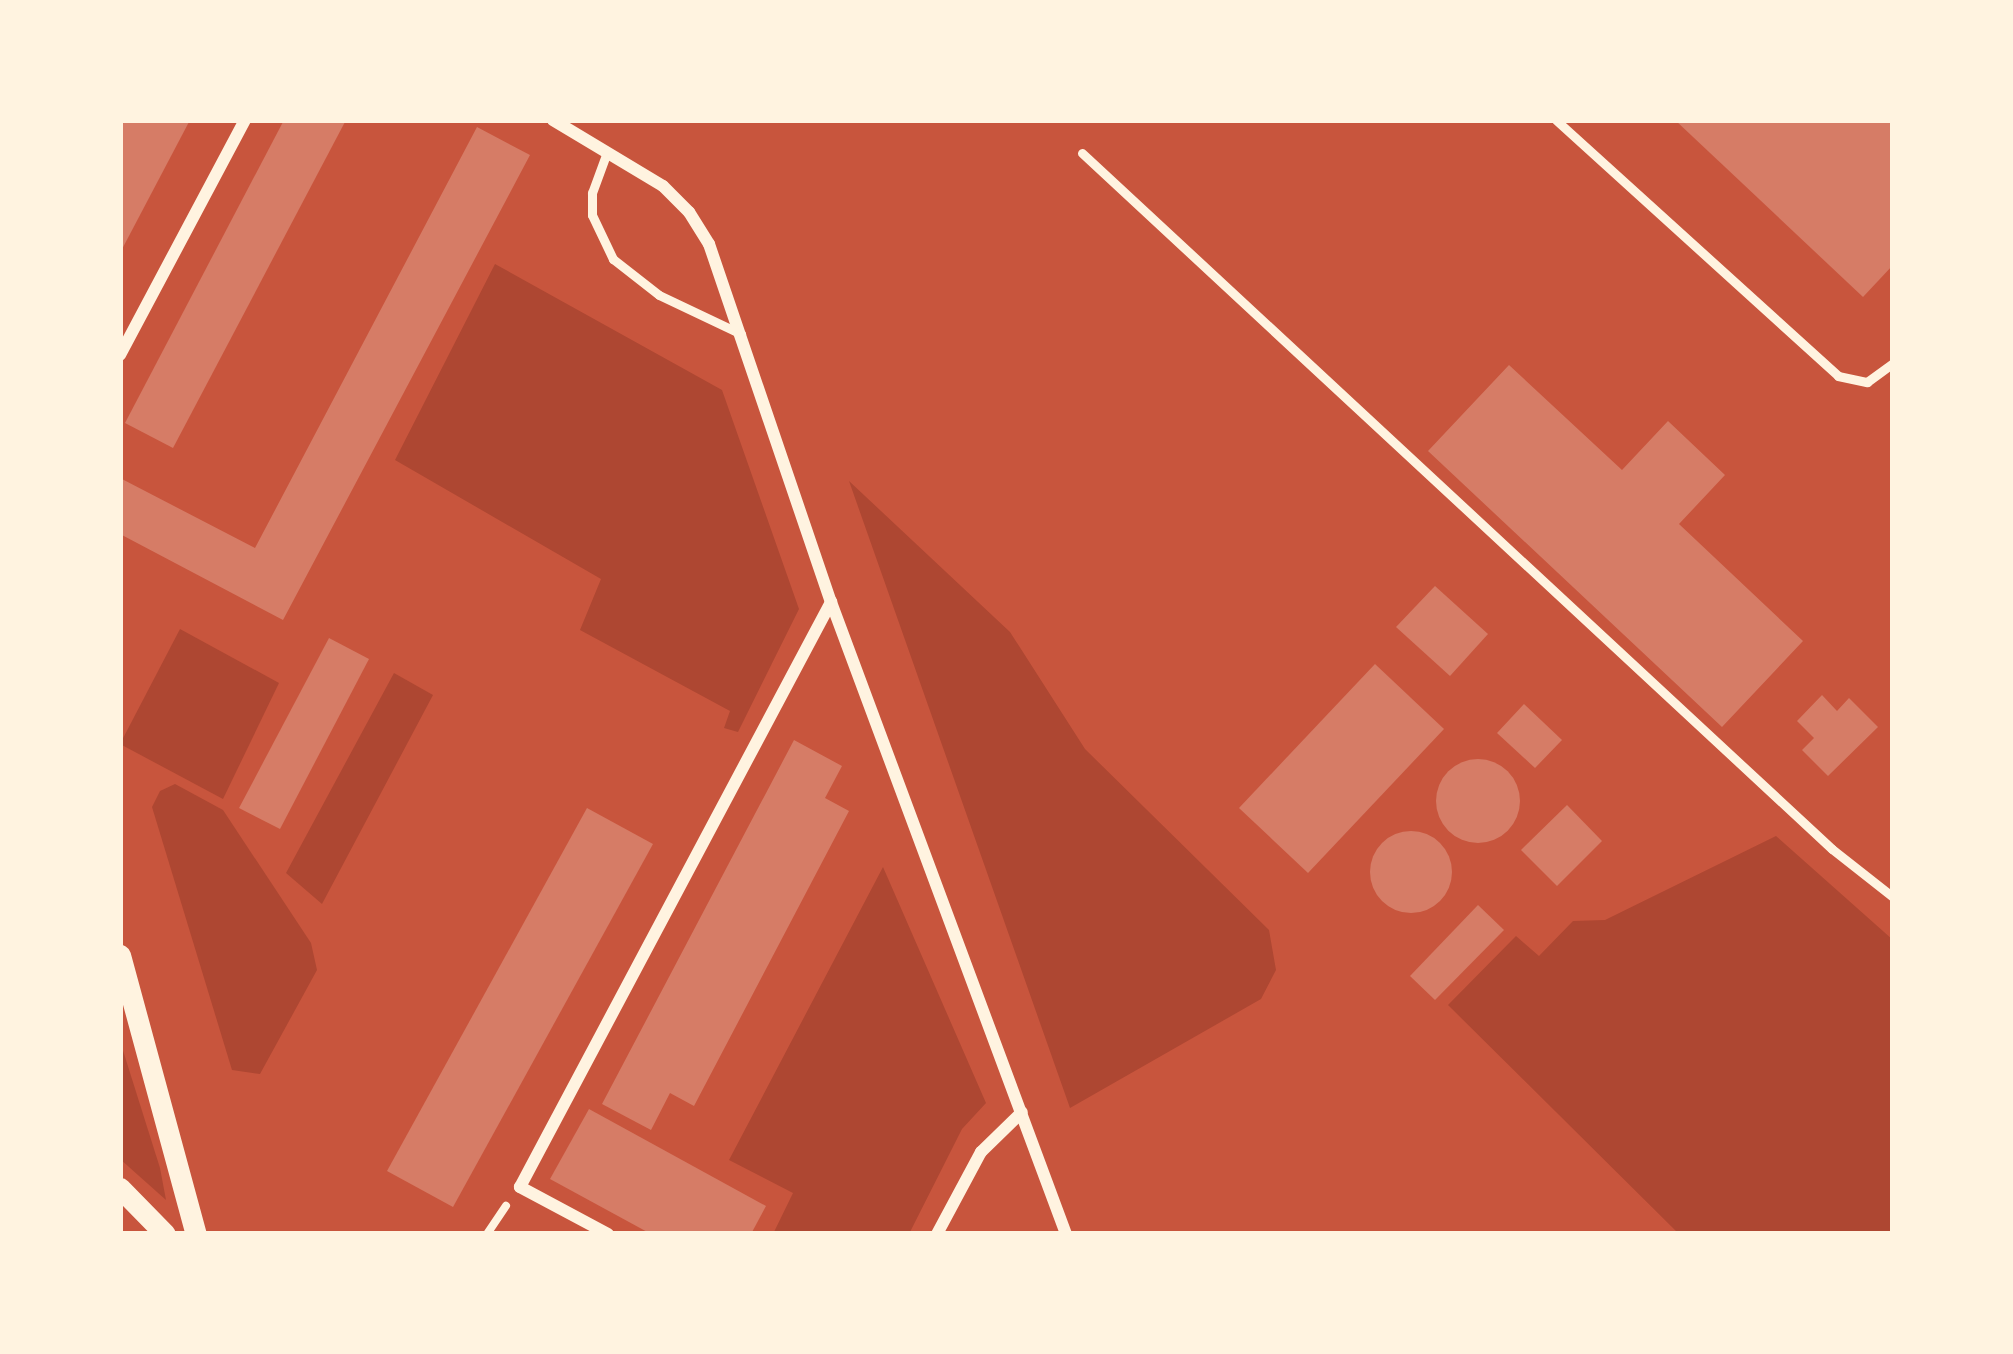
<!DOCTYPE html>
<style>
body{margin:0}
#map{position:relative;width:2013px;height:1354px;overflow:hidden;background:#c8553d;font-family:"Nunito Sans",sans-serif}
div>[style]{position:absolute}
.green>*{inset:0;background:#ae4732}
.building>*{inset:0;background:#d67c66}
.round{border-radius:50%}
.path>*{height:8px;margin:-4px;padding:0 4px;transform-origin:4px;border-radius:4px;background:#fff3e0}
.service>*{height:9px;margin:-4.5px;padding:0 4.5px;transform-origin:4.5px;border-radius:4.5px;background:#fff3e0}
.minor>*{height:12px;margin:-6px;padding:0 6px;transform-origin:6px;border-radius:6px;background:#fff3e0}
.tertiary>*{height:21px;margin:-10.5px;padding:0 10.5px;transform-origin:10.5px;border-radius:10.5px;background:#fff3e0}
span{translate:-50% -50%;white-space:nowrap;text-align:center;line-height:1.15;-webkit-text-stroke:9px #fff3e0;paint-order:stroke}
.frame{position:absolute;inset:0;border:123px solid #fff3e0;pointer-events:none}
</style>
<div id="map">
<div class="green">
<i style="clip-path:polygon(495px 264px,722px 390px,799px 609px,738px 732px,724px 728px,730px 711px,580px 630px,601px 579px,395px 460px)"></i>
<i style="clip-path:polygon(849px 481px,1010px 632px,1085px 749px,1269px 930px,1276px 970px,1261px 999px,1070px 1108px)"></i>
<i style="clip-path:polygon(180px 629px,279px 683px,223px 799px,120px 744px)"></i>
<i style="clip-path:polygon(394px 673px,433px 695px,322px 904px,286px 873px)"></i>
<i style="clip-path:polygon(175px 784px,223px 810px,311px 943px,317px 970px,260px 1074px,232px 1070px,152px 807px,160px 791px)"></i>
<i style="clip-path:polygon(1776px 836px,1893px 940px,1893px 1234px,1679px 1234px,1448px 1005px,1516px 936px,1539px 956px,1573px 921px,1605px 920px)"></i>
<i style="clip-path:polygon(883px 867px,986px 1103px,962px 1129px,909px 1234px,773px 1234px,793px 1193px,729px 1160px)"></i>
<i style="clip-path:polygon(120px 1041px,160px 1168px,166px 1200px,120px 1159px)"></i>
</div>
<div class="building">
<i style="clip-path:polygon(120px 120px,190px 120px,120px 253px)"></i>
<i style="clip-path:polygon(284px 120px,346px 120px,173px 448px,125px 423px)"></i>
<i style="clip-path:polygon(1675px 120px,1893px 120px,1893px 265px,1863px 297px)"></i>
<i style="clip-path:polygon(477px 127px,530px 155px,283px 620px,120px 534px,120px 478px,255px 548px)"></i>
<i style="clip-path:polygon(1509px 365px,1622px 470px,1668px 421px,1725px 475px,1679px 524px,1803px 641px,1722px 727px,1428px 451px)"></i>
<i style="clip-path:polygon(1435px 586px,1488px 634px,1450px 676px,1396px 627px)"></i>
<i style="clip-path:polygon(329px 638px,369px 659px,280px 829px,239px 808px)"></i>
<i style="clip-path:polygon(1375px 664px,1444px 729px,1308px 873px,1239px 808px)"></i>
<i style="clip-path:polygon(1822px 695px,1837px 711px,1849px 698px,1878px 727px,1828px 776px,1802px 750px,1814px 738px,1797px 721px)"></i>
<i style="clip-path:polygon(1524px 704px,1562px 740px,1535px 768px,1497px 733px)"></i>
<i style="clip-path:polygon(794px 740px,842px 766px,825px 798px,849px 811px,694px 1106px,670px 1093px,651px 1130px,602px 1104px)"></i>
<i class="round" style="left:1436px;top:759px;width:84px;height:84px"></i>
<i style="clip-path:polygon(1567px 805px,1602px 841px,1557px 886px,1521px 850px)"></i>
<i style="clip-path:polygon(587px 808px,653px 844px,453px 1207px,387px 1171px)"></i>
<i class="round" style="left:1370px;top:831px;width:82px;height:82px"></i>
<i style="clip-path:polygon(1478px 905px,1504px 930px,1435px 1000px,1410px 976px)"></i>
<i style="clip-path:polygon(589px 1109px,766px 1206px,751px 1234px,651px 1234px,550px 1179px)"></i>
</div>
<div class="path">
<i style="left:487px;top:1234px;width:34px;rotate:-56deg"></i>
</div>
<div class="service">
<i style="left:1556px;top:120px;width:381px;rotate:42.2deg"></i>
<i style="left:1838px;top:376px;width:30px;rotate:12deg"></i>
<i style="left:1867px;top:382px;width:32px;rotate:-36deg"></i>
<i style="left:607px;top:152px;width:44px;rotate:110.1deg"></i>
<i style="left:592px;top:193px;width:22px;rotate:90deg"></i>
<i style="left:592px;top:215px;width:49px;rotate:64.5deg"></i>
<i style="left:613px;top:259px;width:58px;rotate:38deg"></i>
<i style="left:659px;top:295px;width:91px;rotate:25.4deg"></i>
<i style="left:1082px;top:153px;width:1023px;rotate:42.86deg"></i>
<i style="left:1832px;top:849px;width:78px;rotate:38.2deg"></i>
</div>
<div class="minor">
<i style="left:553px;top:120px;width:128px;rotate:31deg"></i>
<i style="left:663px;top:186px;width:37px;rotate:45deg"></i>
<i style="left:689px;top:212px;width:38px;rotate:58deg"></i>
<i style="left:709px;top:244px;width:378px;rotate:71.2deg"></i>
<i style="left:831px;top:602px;width:674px;rotate:69.6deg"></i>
<i style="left:120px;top:355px;width:266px;rotate:-62deg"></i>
<i style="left:608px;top:1234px;width:100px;rotate:-151.9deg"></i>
<i style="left:520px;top:1187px;width:663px;rotate:-62deg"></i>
<i style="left:937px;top:1234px;width:93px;rotate:-61.8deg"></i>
<i style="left:981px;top:1152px;width:57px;rotate:-44.3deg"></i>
</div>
<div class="tertiary">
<i style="left:120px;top:955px;width:289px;rotate:74.8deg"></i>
<i style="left:120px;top:1188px;width:64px;rotate:45.6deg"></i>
</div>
<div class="frame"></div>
</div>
